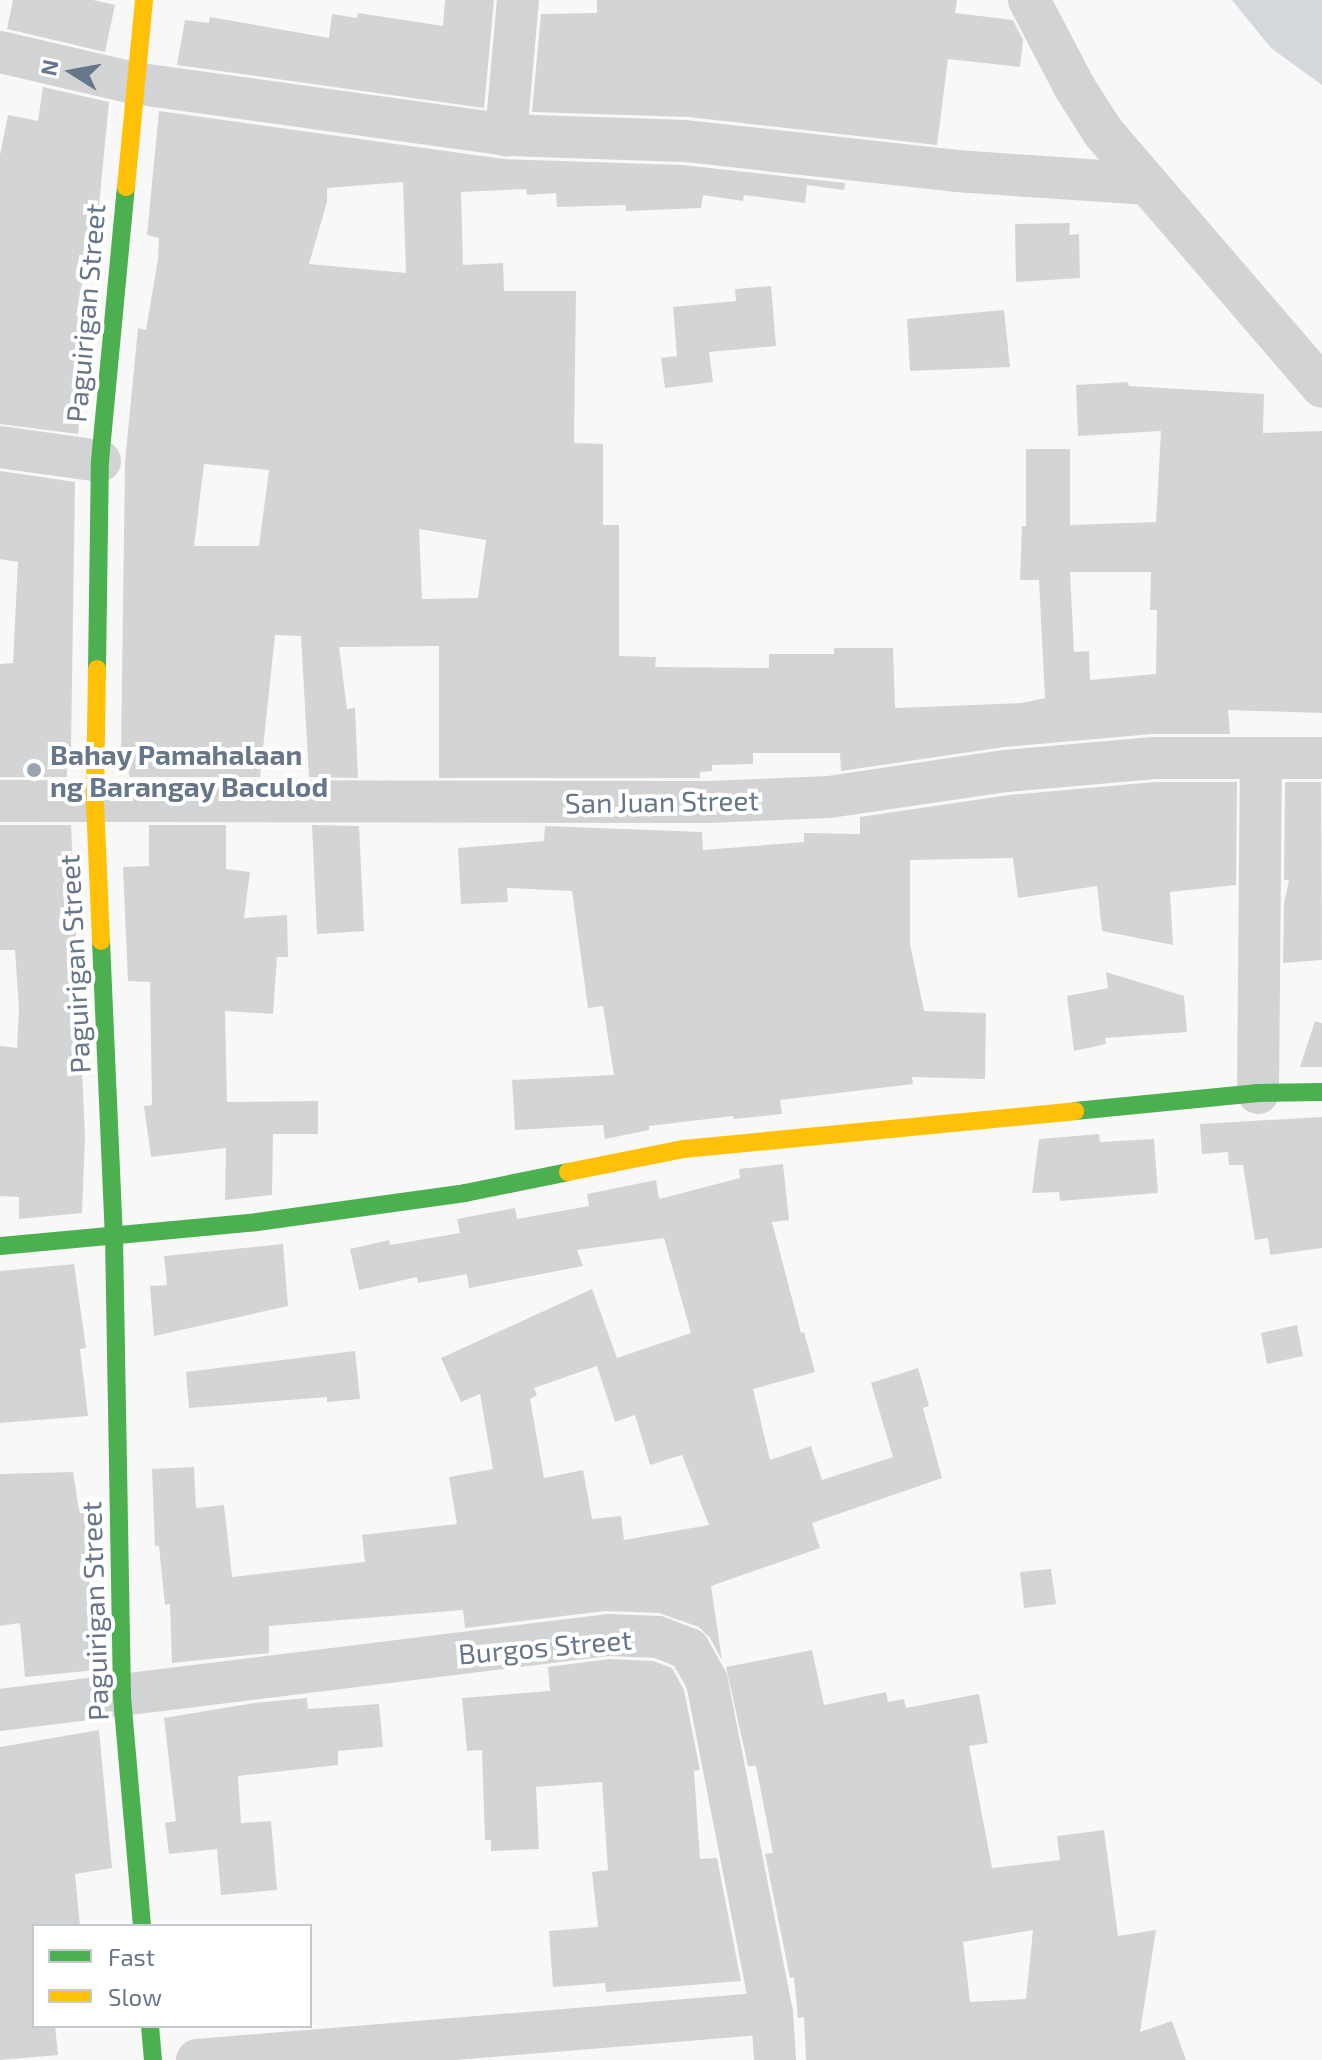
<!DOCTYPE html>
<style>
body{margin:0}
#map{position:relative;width:1322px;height:2060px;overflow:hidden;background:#f8f8f8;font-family:"Exo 2",sans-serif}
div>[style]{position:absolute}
.water>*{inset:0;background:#d4d8dd}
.building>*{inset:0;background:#d3d4d5}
.street>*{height:42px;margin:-21px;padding:0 21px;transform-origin:21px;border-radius:21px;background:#d2d3d4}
.fast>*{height:18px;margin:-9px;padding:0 9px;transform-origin:9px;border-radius:9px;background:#4caf50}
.slow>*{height:18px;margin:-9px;padding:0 9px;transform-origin:9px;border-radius:9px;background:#ffc107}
.dots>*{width:22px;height:22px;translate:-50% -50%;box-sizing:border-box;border:4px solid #fff;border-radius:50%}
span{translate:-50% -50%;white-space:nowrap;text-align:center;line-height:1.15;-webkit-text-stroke:8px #fff;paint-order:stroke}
.street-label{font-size:28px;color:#677689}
.poi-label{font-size:28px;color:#677689;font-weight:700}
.left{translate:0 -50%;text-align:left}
.legend{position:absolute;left:32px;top:1924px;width:280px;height:104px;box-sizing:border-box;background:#fff;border:2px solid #c2c8d0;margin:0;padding:10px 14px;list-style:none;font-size:24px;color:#677689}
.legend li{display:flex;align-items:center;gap:16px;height:40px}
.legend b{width:40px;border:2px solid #c2c8d0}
.north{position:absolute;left:32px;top:32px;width:80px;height:80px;-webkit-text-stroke:6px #fff;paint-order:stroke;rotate:281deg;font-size:22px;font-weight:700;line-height:32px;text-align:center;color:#677689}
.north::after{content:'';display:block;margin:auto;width:28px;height:36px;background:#677689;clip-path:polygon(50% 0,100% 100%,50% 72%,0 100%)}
</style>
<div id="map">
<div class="water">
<i style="clip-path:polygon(1232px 0,1322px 0,1322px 85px,1271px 48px)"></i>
</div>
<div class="building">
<i style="clip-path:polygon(13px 0,93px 0,115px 5px,105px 52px,7px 29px)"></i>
<i style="clip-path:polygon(445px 0,494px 0,484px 108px,177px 65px,185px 20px,209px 23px,210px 17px,329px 38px,332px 14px,357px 18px,358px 13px,443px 26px)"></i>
<i style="clip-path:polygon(597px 0,957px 0,955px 13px,1013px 20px,1023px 40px,1020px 67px,948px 59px,937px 145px,688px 117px,532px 112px,541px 14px,597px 13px)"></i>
<i style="clip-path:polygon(43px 87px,109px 102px,97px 226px,93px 225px,76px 316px,88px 319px,78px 434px,0 424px,0 155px,8px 115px,38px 121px)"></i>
<i style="clip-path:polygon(evenodd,159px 111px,503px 159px,683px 165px,845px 183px,844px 190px,807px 185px,805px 203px,744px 195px,743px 201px,703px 195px,701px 208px,626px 211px,626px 205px,557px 207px,556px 193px,527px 195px,526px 189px,461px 192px,463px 265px,503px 263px,504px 291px,576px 291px,574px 443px,603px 444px,603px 525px,619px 525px,619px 656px,656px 657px,655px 667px,769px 668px,769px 654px,834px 654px,834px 648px,893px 648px,895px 708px,1022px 703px,1045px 698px,1039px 580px,1020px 580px,1022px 526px,1026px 526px,1026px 449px,1070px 449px,1070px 525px,1156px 522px,1161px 431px,1078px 436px,1076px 385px,1128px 382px,1129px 386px,1264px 394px,1263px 433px,1322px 431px,1322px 713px,1228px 710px,1230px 734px,1152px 734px,1004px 747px,841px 771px,840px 753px,753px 753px,753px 764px,712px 765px,712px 771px,700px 772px,700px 778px,439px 778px,439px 646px,339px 647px,347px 709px,355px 708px,358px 778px,309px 777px,301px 636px,275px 635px,260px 777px,129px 777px,129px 751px,121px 751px,125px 462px,138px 328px,146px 330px,158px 259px,159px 238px,147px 235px,159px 111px,403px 182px,406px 273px,309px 264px,327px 202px,327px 188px,403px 182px,159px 111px,204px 464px,269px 470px,259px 546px,194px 546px,204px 464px,159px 111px,419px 529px,486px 540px,478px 598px,422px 599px,419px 529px,159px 111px,1070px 572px,1151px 572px,1150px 610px,1157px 610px,1156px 674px,1090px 680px,1089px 651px,1074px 652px,1070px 572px)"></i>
<i style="clip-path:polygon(1070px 223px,1069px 235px,1079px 234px,1080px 278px,1016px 282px,1015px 224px)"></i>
<i style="clip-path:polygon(771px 286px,776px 346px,709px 352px,713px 382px,665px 388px,661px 358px,677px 356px,673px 307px,736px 301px,735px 289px)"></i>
<i style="clip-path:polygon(1004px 310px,1010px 367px,910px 371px,907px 319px)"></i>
<i style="clip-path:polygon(0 471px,75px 482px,71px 751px,67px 752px,67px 777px,0 777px,0 664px,13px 663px,18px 562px,0 559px)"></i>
<i style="clip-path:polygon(1155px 782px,1237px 782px,1236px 885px,1170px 892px,1173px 945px,1102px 931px,1097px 886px,1018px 898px,1013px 858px,910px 860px,910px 944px,924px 1011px,986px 1013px,985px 1079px,912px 1077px,913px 1084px,780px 1100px,782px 1114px,734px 1119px,733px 1116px,649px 1126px,649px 1130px,605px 1139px,603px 1125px,515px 1130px,512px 1080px,614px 1075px,603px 1006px,588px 1008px,572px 891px,507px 888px,508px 902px,461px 904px,458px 848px,544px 841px,545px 826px,702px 832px,703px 850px,804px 842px,804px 833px,860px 834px,860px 817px,1009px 795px)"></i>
<i style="clip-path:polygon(1285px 782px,1321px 782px,1322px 960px,1283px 963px,1284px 903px,1289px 880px,1284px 880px)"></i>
<i style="clip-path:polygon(0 825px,71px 825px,85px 1136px,82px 1213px,19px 1219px,19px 1197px,0 1196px,0 1046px,17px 1048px,19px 1009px,15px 950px,0 950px)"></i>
<i style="clip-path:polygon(149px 825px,226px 825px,226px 869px,250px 872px,244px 918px,287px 915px,288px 957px,277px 957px,273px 1014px,225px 1011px,227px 1102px,318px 1101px,318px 1134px,273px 1134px,272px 1195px,225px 1200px,226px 1148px,151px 1157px,144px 1106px,152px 1105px,150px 982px,128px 981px,123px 867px,149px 866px)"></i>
<i style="clip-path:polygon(312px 825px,359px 826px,364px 931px,317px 934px)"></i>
<i style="clip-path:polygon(1106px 972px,1184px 996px,1187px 1032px,1105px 1038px,1106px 1044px,1074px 1051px,1067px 996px,1108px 988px)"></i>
<i style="clip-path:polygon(1315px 1021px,1322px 1023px,1322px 1067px,1300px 1067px)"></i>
<i style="clip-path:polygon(1322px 1117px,1322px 1248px,1270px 1255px,1268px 1238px,1255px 1240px,1243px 1165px,1229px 1165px,1228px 1152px,1202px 1154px,1200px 1124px)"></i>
<i style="clip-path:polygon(1099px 1134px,1100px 1142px,1154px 1139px,1158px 1193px,1060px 1201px,1059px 1192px,1032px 1193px,1039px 1139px)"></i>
<i style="clip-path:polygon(evenodd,783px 1164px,789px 1220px,772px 1222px,801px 1333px,804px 1332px,815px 1372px,753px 1389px,770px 1460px,811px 1446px,822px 1480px,893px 1457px,871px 1383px,918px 1368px,929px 1406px,923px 1408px,942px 1478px,812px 1523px,820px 1548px,711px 1586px,722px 1660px,710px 1638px,699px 1627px,659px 1613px,605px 1611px,465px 1628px,463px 1610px,269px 1626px,269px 1653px,172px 1663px,170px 1604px,165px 1605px,159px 1546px,155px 1546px,152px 1469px,194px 1467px,196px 1508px,224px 1505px,232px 1577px,365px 1562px,362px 1535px,457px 1524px,449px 1477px,493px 1469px,480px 1394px,461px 1402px,441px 1358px,592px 1289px,617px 1358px,691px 1333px,664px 1238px,577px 1250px,583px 1266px,469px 1288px,467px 1274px,418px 1283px,417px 1277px,359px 1290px,350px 1249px,389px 1240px,390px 1245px,460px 1233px,457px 1219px,515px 1208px,517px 1219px,589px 1206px,587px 1194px,656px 1180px,659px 1199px,740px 1178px,739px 1169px,783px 1164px,597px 1366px,615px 1422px,635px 1415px,650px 1465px,682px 1455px,709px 1525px,624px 1540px,621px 1516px,592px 1519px,583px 1470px,544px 1478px,530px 1399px,537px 1395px,534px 1388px,597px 1366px)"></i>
<i style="clip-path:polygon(283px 1244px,288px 1306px,154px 1336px,150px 1286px,167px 1285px,164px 1256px)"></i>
<i style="clip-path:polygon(74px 1264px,86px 1348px,80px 1349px,88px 1416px,0 1423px,0 1271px)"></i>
<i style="clip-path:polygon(1297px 1325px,1303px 1356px,1267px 1364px,1261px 1333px)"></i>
<i style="clip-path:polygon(355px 1351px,360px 1399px,327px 1402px,327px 1397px,189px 1408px,186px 1372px)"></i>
<i style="clip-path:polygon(73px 1472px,79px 1510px,84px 1510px,96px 1670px,25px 1677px,20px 1623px,0 1626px,0 1474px)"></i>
<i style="clip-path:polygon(1051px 1569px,1056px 1604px,1024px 1608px,1020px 1572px)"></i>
<i style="clip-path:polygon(evenodd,812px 1650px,824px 1705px,886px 1692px,888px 1702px,904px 1699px,906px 1708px,979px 1694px,988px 1743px,969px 1746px,992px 1868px,1060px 1860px,1057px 1836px,1104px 1830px,1118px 1936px,1156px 1930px,1140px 2032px,1172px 2021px,1186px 2060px,806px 2060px,804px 2017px,798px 2018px,794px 1977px,790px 1978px,765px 1854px,773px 1853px,756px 1766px,748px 1766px,726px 1667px,812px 1650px,1033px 1930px,1026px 1999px,970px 2002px,963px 1942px,1033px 1930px)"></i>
<i style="clip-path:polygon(609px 1659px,653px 1661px,672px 1668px,684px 1690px,700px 1770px,694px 1771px,700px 1859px,717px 1858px,741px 1981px,606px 1992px,605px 1983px,553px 1987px,549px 1931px,598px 1927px,592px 1872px,608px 1870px,602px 1782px,536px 1787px,539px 1849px,491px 1851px,491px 1840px,485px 1840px,482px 1750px,467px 1751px,462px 1698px,550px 1691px,548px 1667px)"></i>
<i style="clip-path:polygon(307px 1698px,308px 1709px,379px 1704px,383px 1747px,338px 1751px,338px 1765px,238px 1776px,241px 1823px,271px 1821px,277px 1890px,221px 1895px,217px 1849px,169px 1854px,165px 1823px,176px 1821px,164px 1718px,254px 1703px)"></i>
<i style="clip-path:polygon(99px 1730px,112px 1868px,75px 1874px,80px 1926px,34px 1926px,34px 2026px,55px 2026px,58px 2055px,0 2060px,0 1747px)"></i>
</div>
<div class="street">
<i style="left:518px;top:0;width:136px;rotate:95.1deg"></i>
<i style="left:506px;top:135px;width:179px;rotate:1.9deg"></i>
<i style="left:685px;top:141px;width:273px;rotate:6.3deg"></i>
<i style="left:956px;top:171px;width:190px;rotate:3.9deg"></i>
<i style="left:1029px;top:0;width:99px;rotate:62.4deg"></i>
<i style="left:1075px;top:88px;width:52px;rotate:57.5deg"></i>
<i style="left:1103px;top:132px;width:336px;rotate:49.3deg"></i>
<i style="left:0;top:52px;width:137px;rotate:13.1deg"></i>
<i style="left:133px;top:83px;width:377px;rotate:7.9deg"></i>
<i style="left:0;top:447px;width:101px;rotate:8deg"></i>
<i style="left:0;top:801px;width:708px;rotate:0.08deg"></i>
<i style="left:708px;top:802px;width:121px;rotate:-2.4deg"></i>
<i style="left:829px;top:797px;width:179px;rotate:-8.4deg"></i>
<i style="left:1006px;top:771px;width:149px;rotate:-5deg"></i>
<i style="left:1154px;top:758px;width:168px"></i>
<i style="left:1258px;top:1093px;width:335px;rotate:-89.5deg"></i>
<i style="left:0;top:1710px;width:613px;rotate:-7.03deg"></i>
<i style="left:608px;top:1635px;width:50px;rotate:2.3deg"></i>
<i style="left:658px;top:1637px;width:33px;rotate:21deg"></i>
<i style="left:689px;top:1649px;width:38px;rotate:61deg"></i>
<i style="left:707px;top:1682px;width:337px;rotate:78.9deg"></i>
<i style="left:772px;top:2013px;width:47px;rotate:86.3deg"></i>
<i style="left:197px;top:2060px;width:577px;rotate:-4.67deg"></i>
</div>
<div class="fast">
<i style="left:97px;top:669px;width:208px;rotate:-89.2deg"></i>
<i style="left:100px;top:461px;width:275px;rotate:-84.6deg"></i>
<i style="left:101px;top:941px;width:296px;rotate:87.5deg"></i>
<i style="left:114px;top:1237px;width:460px;rotate:89deg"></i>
<i style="left:122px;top:1697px;width:230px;rotate:85deg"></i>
<i style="left:1075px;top:1111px;width:184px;rotate:-5.6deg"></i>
<i style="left:1258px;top:1093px;width:64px;rotate:-0.9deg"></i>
<i style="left:0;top:1246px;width:258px;rotate:-5.3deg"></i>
<i style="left:257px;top:1222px;width:210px;rotate:-7.9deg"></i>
<i style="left:465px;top:1193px;width:105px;rotate:-11.5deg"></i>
<i style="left:150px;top:2026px;width:34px;rotate:85deg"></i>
</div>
<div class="slow">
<i style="left:126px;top:187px;width:188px;rotate:-84.5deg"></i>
<i style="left:97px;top:669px;width:134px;rotate:90.9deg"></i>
<i style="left:95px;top:803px;width:138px;rotate:87.5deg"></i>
<i style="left:568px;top:1172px;width:117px;rotate:-11.3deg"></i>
<i style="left:683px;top:1149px;width:394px;rotate:-5.5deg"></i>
</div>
<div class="dots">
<i style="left:34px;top:770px;background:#9aa4b0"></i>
</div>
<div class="street-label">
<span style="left:85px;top:313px;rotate:-85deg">Paguirigan Street</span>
<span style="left:662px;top:801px;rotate:-1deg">San Juan Street</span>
<span style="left:74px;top:964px;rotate:-93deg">Paguirigan Street</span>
<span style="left:94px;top:1611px;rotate:-92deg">Paguirigan Street</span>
<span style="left:545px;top:1646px;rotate:-5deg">Burgos Street</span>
</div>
<div class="poi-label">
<span class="left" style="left:50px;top:770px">Bahay Pamahalaan<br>ng Barangay Baculod</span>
</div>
<ul class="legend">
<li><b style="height:10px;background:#4caf50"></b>Fast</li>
<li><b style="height:10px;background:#ffc107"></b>Slow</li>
</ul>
<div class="north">N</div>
</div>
